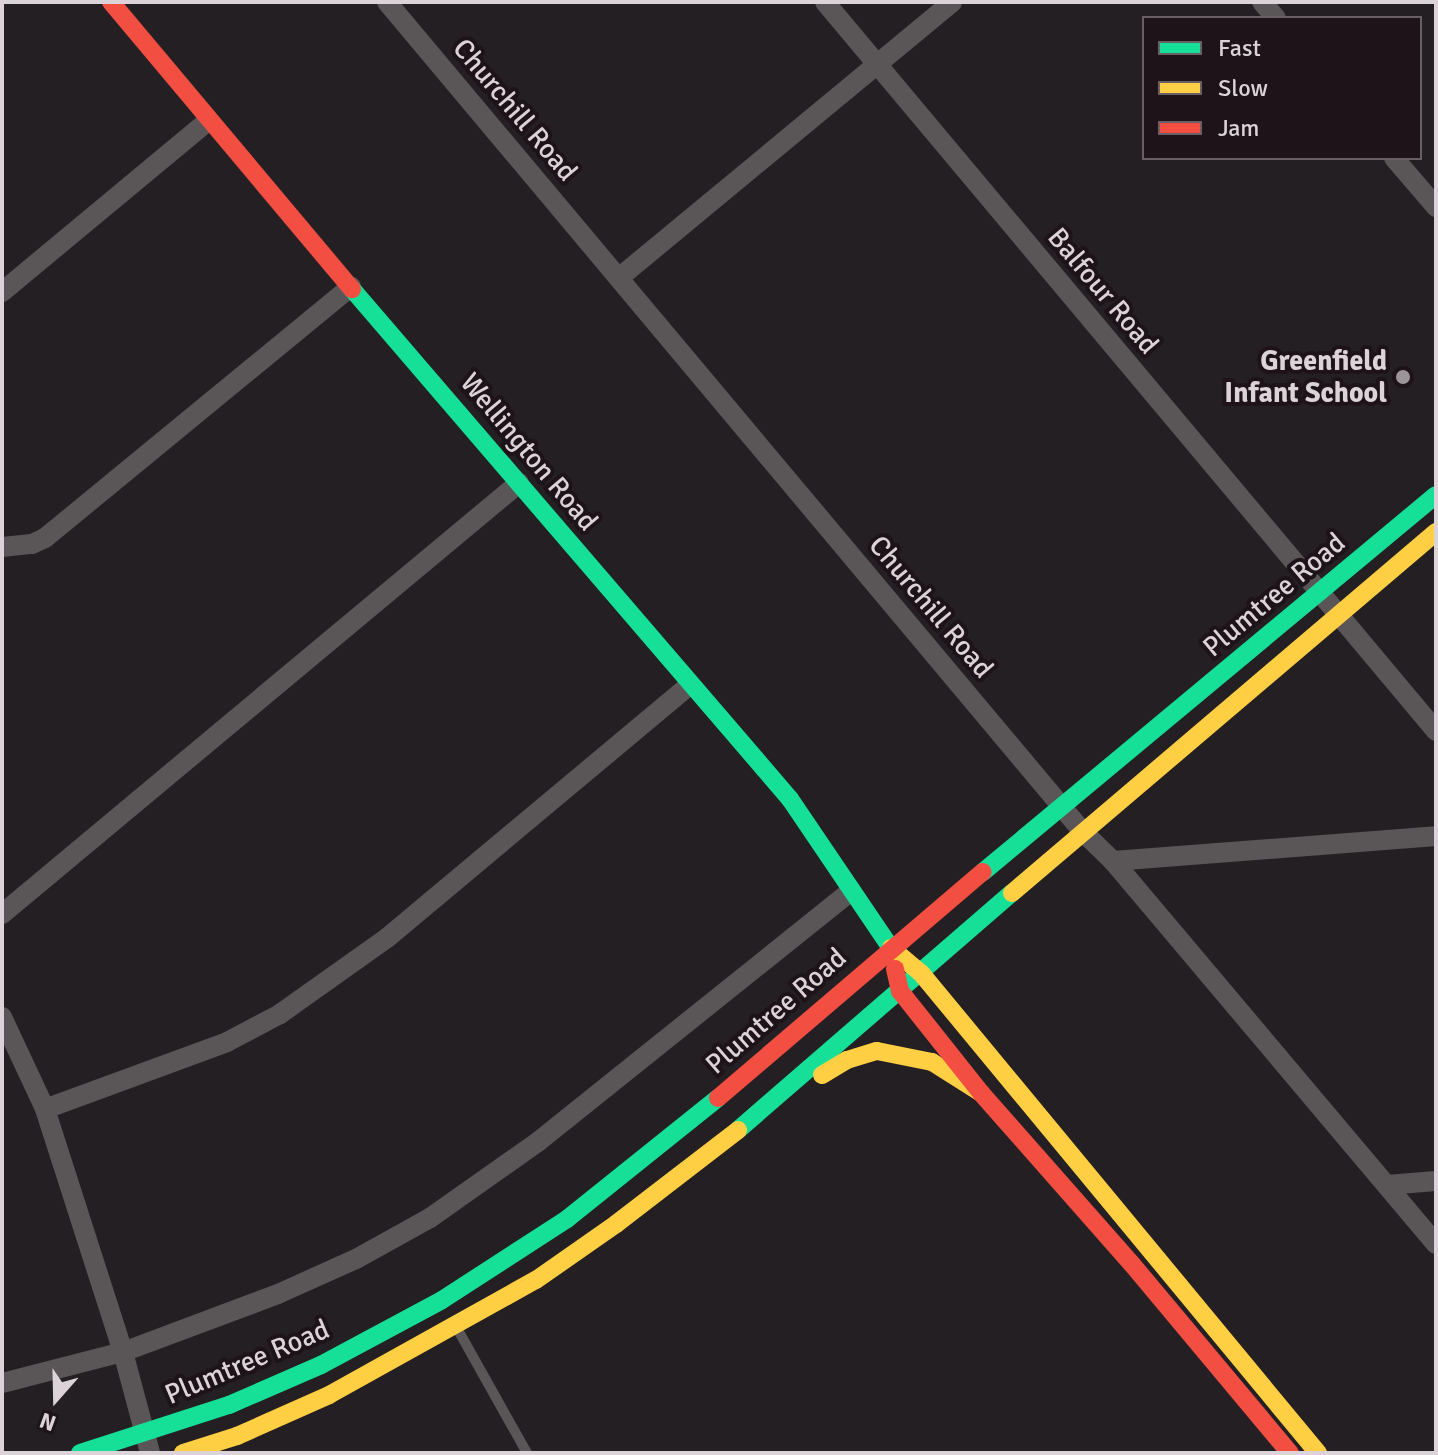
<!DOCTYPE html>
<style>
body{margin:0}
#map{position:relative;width:1438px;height:1455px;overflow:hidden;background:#241f22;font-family:Signika,sans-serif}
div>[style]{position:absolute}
.lane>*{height:10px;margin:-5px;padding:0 5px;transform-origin:5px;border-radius:5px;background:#5a5658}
.street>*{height:20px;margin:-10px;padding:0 10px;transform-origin:10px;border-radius:10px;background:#5a5658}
.fast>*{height:18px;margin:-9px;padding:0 9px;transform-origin:9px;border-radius:9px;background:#16e098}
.slow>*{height:18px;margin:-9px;padding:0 9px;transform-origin:9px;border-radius:9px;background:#ffcf43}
.jam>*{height:18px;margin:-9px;padding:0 9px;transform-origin:9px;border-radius:9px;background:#f24e42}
.dots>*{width:22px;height:22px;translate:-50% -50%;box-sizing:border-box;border:4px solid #1d1319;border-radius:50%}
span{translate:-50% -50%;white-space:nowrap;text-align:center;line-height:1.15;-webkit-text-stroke:8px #1d1319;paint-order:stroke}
.street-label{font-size:28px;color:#dbd3d8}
.poi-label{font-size:28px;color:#dbd3d8;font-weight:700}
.right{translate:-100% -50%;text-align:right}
.frame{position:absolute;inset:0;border:4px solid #dbd3d8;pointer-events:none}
.legend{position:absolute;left:1142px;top:16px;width:280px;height:144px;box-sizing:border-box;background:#1d1319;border:2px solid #696065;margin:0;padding:10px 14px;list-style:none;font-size:24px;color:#dbd3d8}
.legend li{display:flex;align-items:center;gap:16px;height:40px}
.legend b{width:40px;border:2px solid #696065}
.north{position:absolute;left:16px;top:1359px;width:80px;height:80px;-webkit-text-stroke:6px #1d1319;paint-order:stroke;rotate:200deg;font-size:22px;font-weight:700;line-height:32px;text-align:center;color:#dbd3d8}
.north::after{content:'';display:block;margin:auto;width:28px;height:36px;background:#dbd3d8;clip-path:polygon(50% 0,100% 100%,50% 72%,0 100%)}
</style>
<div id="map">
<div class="lane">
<i style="left:458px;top:1330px;width:141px;rotate:60.7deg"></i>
</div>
<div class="street">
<i style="left:387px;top:2px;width:1082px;rotate:50.02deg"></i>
<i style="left:1082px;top:831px;width:43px;rotate:44.1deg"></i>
<i style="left:1113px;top:861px;width:501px;rotate:49.86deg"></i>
<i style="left:825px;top:2px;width:951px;rotate:50.03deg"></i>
<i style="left:1262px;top:2px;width:21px;rotate:49deg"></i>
<i style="left:1394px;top:158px;width:65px;rotate:49.4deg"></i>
<i style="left:620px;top:277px;width:431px;rotate:-39.6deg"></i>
<i style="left:2px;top:292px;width:268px;rotate:-39.7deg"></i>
<i style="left:2px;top:547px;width:30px;rotate:-6deg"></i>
<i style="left:32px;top:544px;width:14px;rotate:-25deg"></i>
<i style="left:45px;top:538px;width:396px;rotate:-39.4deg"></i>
<i style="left:1113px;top:861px;width:324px;rotate:-4.4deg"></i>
<i style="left:2px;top:914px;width:673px;rotate:-39.82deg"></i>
<i style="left:2px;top:1017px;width:102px;rotate:64.9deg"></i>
<i style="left:45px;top:1109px;width:255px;rotate:72.2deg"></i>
<i style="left:123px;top:1352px;width:105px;rotate:75deg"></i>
<i style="left:45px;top:1109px;width:194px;rotate:-20.2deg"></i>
<i style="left:227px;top:1042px;width:60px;rotate:-27.8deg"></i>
<i style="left:280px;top:1014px;width:131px;rotate:-35.4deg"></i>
<i style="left:387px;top:938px;width:395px;rotate:-39.9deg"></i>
<i style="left:1387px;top:1185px;width:49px;rotate:-4.7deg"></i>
<i style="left:2px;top:1383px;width:125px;rotate:-14.4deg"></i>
<i style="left:123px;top:1352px;width:165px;rotate:-20.5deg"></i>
<i style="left:278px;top:1294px;width:85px;rotate:-24.2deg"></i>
<i style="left:356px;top:1259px;width:85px;rotate:-29deg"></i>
<i style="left:430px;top:1218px;width:133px;rotate:-35.2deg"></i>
<i style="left:539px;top:1141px;width:400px;rotate:-38.7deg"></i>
</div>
<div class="fast">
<i style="left:352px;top:289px;width:672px;rotate:49.34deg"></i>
<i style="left:790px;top:799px;width:180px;rotate:55.9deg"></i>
<i style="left:983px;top:872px;width:589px;rotate:-39.77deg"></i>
<i style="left:738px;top:1130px;width:362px;rotate:-40.9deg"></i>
<i style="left:80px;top:1453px;width:157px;rotate:-17.9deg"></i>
<i style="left:229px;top:1405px;width:100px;rotate:-23.5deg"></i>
<i style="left:321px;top:1365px;width:137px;rotate:-28.2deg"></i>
<i style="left:442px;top:1300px;width:149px;rotate:-32.9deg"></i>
<i style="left:567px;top:1219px;width:193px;rotate:-38.7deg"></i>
</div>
<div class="slow">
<i style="left:1012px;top:893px;width:557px;rotate:-40.41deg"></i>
<i style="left:891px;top:948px;width:39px;rotate:40deg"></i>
<i style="left:921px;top:973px;width:623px;rotate:50.41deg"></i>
<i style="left:822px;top:1075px;width:29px;rotate:-31deg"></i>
<i style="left:847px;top:1060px;width:31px;rotate:-17deg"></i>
<i style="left:877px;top:1051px;width:56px;rotate:11.3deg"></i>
<i style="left:932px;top:1062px;width:58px;rotate:32.3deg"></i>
<i style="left:183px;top:1453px;width:57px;rotate:-17.5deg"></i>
<i style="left:237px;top:1436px;width:101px;rotate:-24deg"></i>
<i style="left:329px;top:1395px;width:237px;rotate:-29.1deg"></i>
<i style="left:536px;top:1280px;width:98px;rotate:-35deg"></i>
<i style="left:616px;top:1224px;width:154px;rotate:-37.6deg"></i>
</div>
<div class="jam">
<i style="left:111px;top:2px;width:375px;rotate:50deg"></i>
<i style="left:895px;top:969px;width:23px;rotate:77deg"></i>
<i style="left:900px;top:991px;width:130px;rotate:51.5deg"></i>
<i style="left:981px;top:1093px;width:227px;rotate:48.6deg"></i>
<i style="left:1131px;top:1263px;width:248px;rotate:50.1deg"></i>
<i style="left:718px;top:1098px;width:348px;rotate:-40.5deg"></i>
</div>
<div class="dots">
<i style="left:1403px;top:377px;background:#9b9498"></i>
</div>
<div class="street-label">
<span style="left:515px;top:110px;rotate:50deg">Churchill Road</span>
<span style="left:1103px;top:291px;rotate:50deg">Balfour Road</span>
<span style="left:529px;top:452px;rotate:50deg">Wellington Road</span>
<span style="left:1274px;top:595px;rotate:-40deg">Plumtree Road</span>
<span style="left:931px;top:607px;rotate:50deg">Churchill Road</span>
<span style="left:776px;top:1011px;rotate:-41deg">Plumtree Road</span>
<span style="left:247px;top:1362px;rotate:-23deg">Plumtree Road</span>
</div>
<div class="poi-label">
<span class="right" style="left:1387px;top:377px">Greenfield<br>Infant School</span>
</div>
<div class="frame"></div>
<ul class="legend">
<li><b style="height:10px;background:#16e098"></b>Fast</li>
<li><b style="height:10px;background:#ffcf43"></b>Slow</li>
<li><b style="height:10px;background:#f24e42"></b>Jam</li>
</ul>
<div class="north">N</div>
</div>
